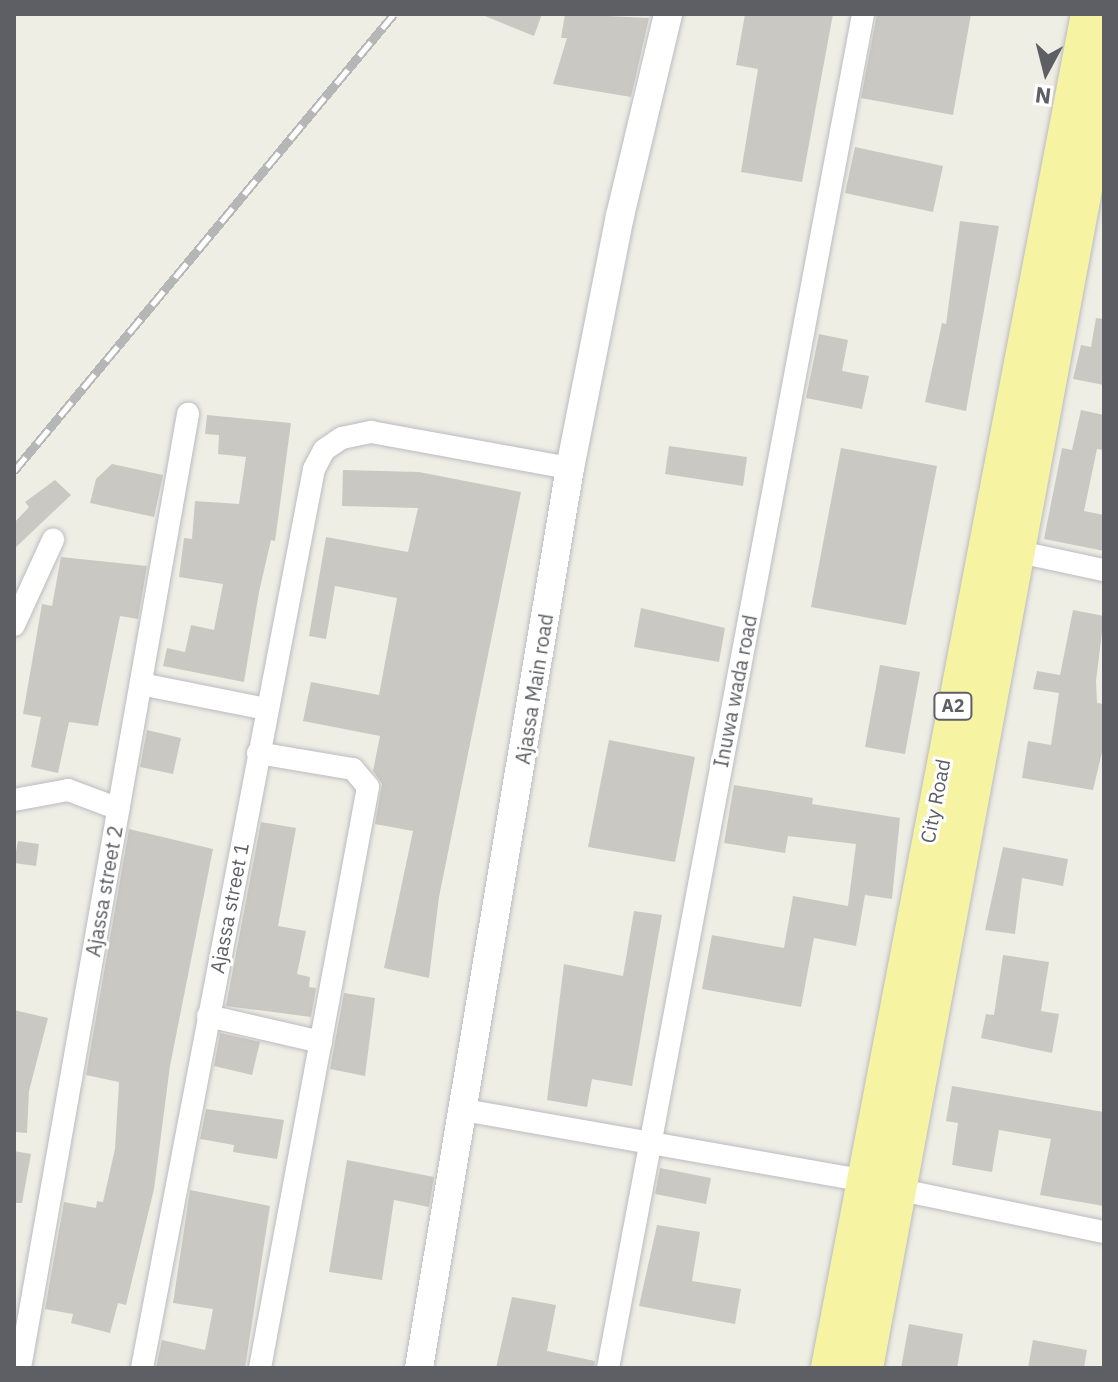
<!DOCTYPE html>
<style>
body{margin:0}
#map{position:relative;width:1118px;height:1382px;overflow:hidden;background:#eeeee5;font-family:"IBM Plex Sans",sans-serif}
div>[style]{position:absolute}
.building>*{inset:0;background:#cac8c2}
.roads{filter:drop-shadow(0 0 2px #babbc0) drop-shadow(0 0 2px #babbc0)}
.minor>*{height:22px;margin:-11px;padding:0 11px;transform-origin:11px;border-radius:11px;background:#fff}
.tertiary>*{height:28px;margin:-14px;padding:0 14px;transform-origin:14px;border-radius:14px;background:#fff}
.trunk>*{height:36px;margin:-18px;padding:0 18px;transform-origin:18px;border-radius:18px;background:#f6f4a2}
.rail>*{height:9px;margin-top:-4.5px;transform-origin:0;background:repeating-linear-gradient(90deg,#fff 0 18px,#b5b6b6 0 36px);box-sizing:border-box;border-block:2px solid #b5b6b6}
span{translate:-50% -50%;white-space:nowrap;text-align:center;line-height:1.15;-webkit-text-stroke:6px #fff;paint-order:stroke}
.shield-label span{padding:2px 6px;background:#fff;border:2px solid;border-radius:6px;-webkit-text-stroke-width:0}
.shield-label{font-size:18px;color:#5d5f64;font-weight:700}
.street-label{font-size:20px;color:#5d5f64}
.frame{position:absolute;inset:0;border:16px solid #5d5f64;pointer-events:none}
.north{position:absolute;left:1006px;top:32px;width:80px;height:80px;-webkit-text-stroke:6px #fff;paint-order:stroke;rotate:187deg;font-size:22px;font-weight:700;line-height:32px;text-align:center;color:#5d5f64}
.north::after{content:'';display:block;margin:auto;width:28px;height:36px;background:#5d5f64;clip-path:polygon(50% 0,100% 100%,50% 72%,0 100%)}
</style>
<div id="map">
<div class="building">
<i style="clip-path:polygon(480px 14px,542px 14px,534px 36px)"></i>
<i style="clip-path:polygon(565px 14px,649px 18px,631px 97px,553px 84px,567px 38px,561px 38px)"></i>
<i style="clip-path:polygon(745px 14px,833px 14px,802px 182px,741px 172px,758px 69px,736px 65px)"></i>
<i style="clip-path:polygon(877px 14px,971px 14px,953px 115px,861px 98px)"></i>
<i style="clip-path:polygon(855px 147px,943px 166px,933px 212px,845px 193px)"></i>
<i style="clip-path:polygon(960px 221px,999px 226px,966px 411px,925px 402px,942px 323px,946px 324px)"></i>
<i style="clip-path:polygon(1096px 318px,1104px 319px,1104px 385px,1073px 379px,1081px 345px,1091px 347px)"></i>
<i style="clip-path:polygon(819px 334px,848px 340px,842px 371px,869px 376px,862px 409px,806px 398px)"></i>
<i style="clip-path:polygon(1081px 410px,1104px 415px,1104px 450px,1097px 449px,1084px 511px,1104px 515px,1104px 551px,1044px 539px,1062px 448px,1072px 450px)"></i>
<i style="clip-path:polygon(207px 415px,291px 423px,275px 541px,271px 540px,259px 592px,244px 682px,163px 666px,167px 648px,185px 652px,191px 625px,214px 630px,223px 584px,179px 577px,184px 538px,192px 539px,195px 501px,239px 504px,246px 457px,218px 454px,219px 435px,205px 434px)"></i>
<i style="clip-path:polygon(669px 446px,747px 457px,743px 486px,665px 474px)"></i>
<i style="clip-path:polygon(841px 448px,937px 466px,906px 625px,811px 607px)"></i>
<i style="clip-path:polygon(112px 464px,163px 475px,154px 517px,90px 503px,96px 479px)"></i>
<i style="clip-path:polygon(343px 470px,419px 472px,521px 492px,439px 897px,429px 978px,384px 968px,413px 831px,375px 824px,382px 784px,373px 771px,380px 736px,303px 721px,311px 682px,379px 695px,397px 598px,335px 586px,326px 639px,309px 636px,326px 537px,408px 552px,418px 508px,342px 506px)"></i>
<i style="clip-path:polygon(55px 480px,71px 495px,14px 549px,14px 523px,29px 507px,25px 502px)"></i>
<i style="clip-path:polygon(61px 557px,147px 566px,138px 619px,120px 616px,98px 726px,69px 722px,58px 773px,31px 767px,41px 717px,23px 714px,42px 604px,52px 606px)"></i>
<i style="clip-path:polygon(641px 608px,725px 628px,719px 662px,634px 647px)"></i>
<i style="clip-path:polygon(1073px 610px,1104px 616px,1096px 681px,1097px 703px,1104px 704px,1104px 744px,1093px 790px,1022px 778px,1028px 741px,1051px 745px,1059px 693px,1033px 689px,1037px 671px,1060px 675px)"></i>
<i style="clip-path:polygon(880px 665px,920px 672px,905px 754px,865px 747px)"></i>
<i style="clip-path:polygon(147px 730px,181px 738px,173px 774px,140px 767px)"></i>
<i style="clip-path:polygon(609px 740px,695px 757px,675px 862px,588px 847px)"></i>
<i style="clip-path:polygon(734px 785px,813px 798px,812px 804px,900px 818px,892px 899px,865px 895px,856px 946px,814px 938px,801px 1007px,702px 989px,712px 935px,784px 948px,793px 896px,848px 906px,856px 844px,788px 836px,785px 853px,724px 843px)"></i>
<i style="clip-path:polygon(261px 822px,296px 828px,278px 926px,306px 931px,297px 974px,310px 977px,309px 987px,316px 988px,311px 1017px,226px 1006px)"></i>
<i style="clip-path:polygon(129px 829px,213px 849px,170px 1066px,154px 1189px,126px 1305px,118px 1303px,110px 1333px,71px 1323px,73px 1314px,45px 1309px,64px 1202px,96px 1208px,97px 1201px,103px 1202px,115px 1149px,119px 1082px,86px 1075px)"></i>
<i style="clip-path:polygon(18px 841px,39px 844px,36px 866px,14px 863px)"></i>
<i style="clip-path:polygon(1003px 847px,1068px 859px,1063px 886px,1022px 878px,1015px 934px,985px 930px)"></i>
<i style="clip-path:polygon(634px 911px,662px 915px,632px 1086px,592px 1079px,587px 1107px,547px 1100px,564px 964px,623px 976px)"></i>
<i style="clip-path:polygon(1003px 955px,1049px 962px,1041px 1011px,1059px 1014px,1052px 1053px,981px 1038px,986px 1014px,994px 1015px)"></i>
<i style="clip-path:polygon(344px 993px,375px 998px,365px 1076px,330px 1069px)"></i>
<i style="clip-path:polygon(14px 1010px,48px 1018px,29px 1091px,27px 1133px,14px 1132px)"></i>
<i style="clip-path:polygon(220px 1033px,260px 1042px,252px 1075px,214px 1066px)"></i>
<i style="clip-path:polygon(952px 1086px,1104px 1112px,1104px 1206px,1040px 1195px,1051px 1139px,999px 1130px,992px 1172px,952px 1165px,958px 1123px,946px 1121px)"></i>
<i style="clip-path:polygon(206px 1109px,284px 1120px,277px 1159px,233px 1152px,234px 1145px,200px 1139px)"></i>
<i style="clip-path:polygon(14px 1151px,31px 1154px,22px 1203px,14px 1203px)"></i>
<i style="clip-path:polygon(347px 1160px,434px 1177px,429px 1207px,394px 1200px,382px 1280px,329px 1272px)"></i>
<i style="clip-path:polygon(660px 1168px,711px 1178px,706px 1204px,655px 1194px)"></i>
<i style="clip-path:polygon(190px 1190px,270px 1206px,245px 1368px,156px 1368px,162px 1340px,205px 1350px,213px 1309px,173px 1303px)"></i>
<i style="clip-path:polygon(657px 1225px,700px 1232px,692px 1281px,741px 1289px,735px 1324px,639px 1306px)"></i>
<i style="clip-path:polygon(512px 1297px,556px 1305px,547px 1351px,595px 1361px,594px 1368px,496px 1368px)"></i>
<i style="clip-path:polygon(909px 1324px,963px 1334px,957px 1368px,901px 1368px)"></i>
<i style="clip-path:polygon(1033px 1340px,1087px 1350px,1084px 1368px,1028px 1368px)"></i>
</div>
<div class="roads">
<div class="minor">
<i style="left:1015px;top:551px;width:91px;rotate:12.1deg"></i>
<i style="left:14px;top:625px;width:94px;rotate:-65.4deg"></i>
<i style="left:141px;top:684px;width:127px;rotate:11.3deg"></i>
<i style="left:258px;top:753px;width:96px;rotate:9.6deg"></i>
<i style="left:353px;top:769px;width:23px;rotate:50deg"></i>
<i style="left:368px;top:787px;width:591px;rotate:100.53deg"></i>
<i style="left:14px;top:800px;width:55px;rotate:-10.5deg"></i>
<i style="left:68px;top:790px;width:54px;rotate:20.4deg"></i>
<i style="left:208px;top:1016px;width:116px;rotate:13deg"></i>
<i style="left:464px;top:1110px;width:404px;rotate:10deg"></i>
<i style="left:896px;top:1189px;width:212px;rotate:11.7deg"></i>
<i style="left:20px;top:1368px;width:969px;rotate:-80.01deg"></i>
<i style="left:142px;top:1368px;width:915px;rotate:-79.17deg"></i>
<i style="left:314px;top:469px;width:21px;rotate:-62deg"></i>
<i style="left:324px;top:450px;width:22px;rotate:-34deg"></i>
<i style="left:342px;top:438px;width:30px;rotate:-12deg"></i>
<i style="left:371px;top:432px;width:202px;rotate:10.3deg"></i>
<i style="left:608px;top:1368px;width:1378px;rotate:-79.33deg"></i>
</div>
<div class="tertiary">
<i style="left:419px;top:1368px;width:913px;rotate:-80.48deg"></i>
<i style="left:570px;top:468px;width:257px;rotate:-78.8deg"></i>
<i style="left:620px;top:216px;width:208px;rotate:-76.6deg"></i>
</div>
<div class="trunk">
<i style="left:829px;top:1368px;width:1379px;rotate:-79.13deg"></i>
<i style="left:865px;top:1368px;width:1264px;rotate:-79.47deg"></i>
<i style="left:1096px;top:125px;width:73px;rotate:-83.7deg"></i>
</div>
</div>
<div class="rail">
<i style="left:14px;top:471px;width:594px;rotate:-50.26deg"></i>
</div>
<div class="shield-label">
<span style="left:953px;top:706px">A2</span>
</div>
<div class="street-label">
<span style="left:534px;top:689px;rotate:-81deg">Ajassa Main road</span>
<span style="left:735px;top:691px;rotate:-79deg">Inuwa wada road</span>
<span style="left:935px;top:801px;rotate:-79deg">City Road</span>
<span style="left:104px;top:891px;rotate:-80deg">Ajassa street 2</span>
<span style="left:229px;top:908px;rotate:-79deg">Ajassa street 1</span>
</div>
<div class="frame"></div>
<div class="north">N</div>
</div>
